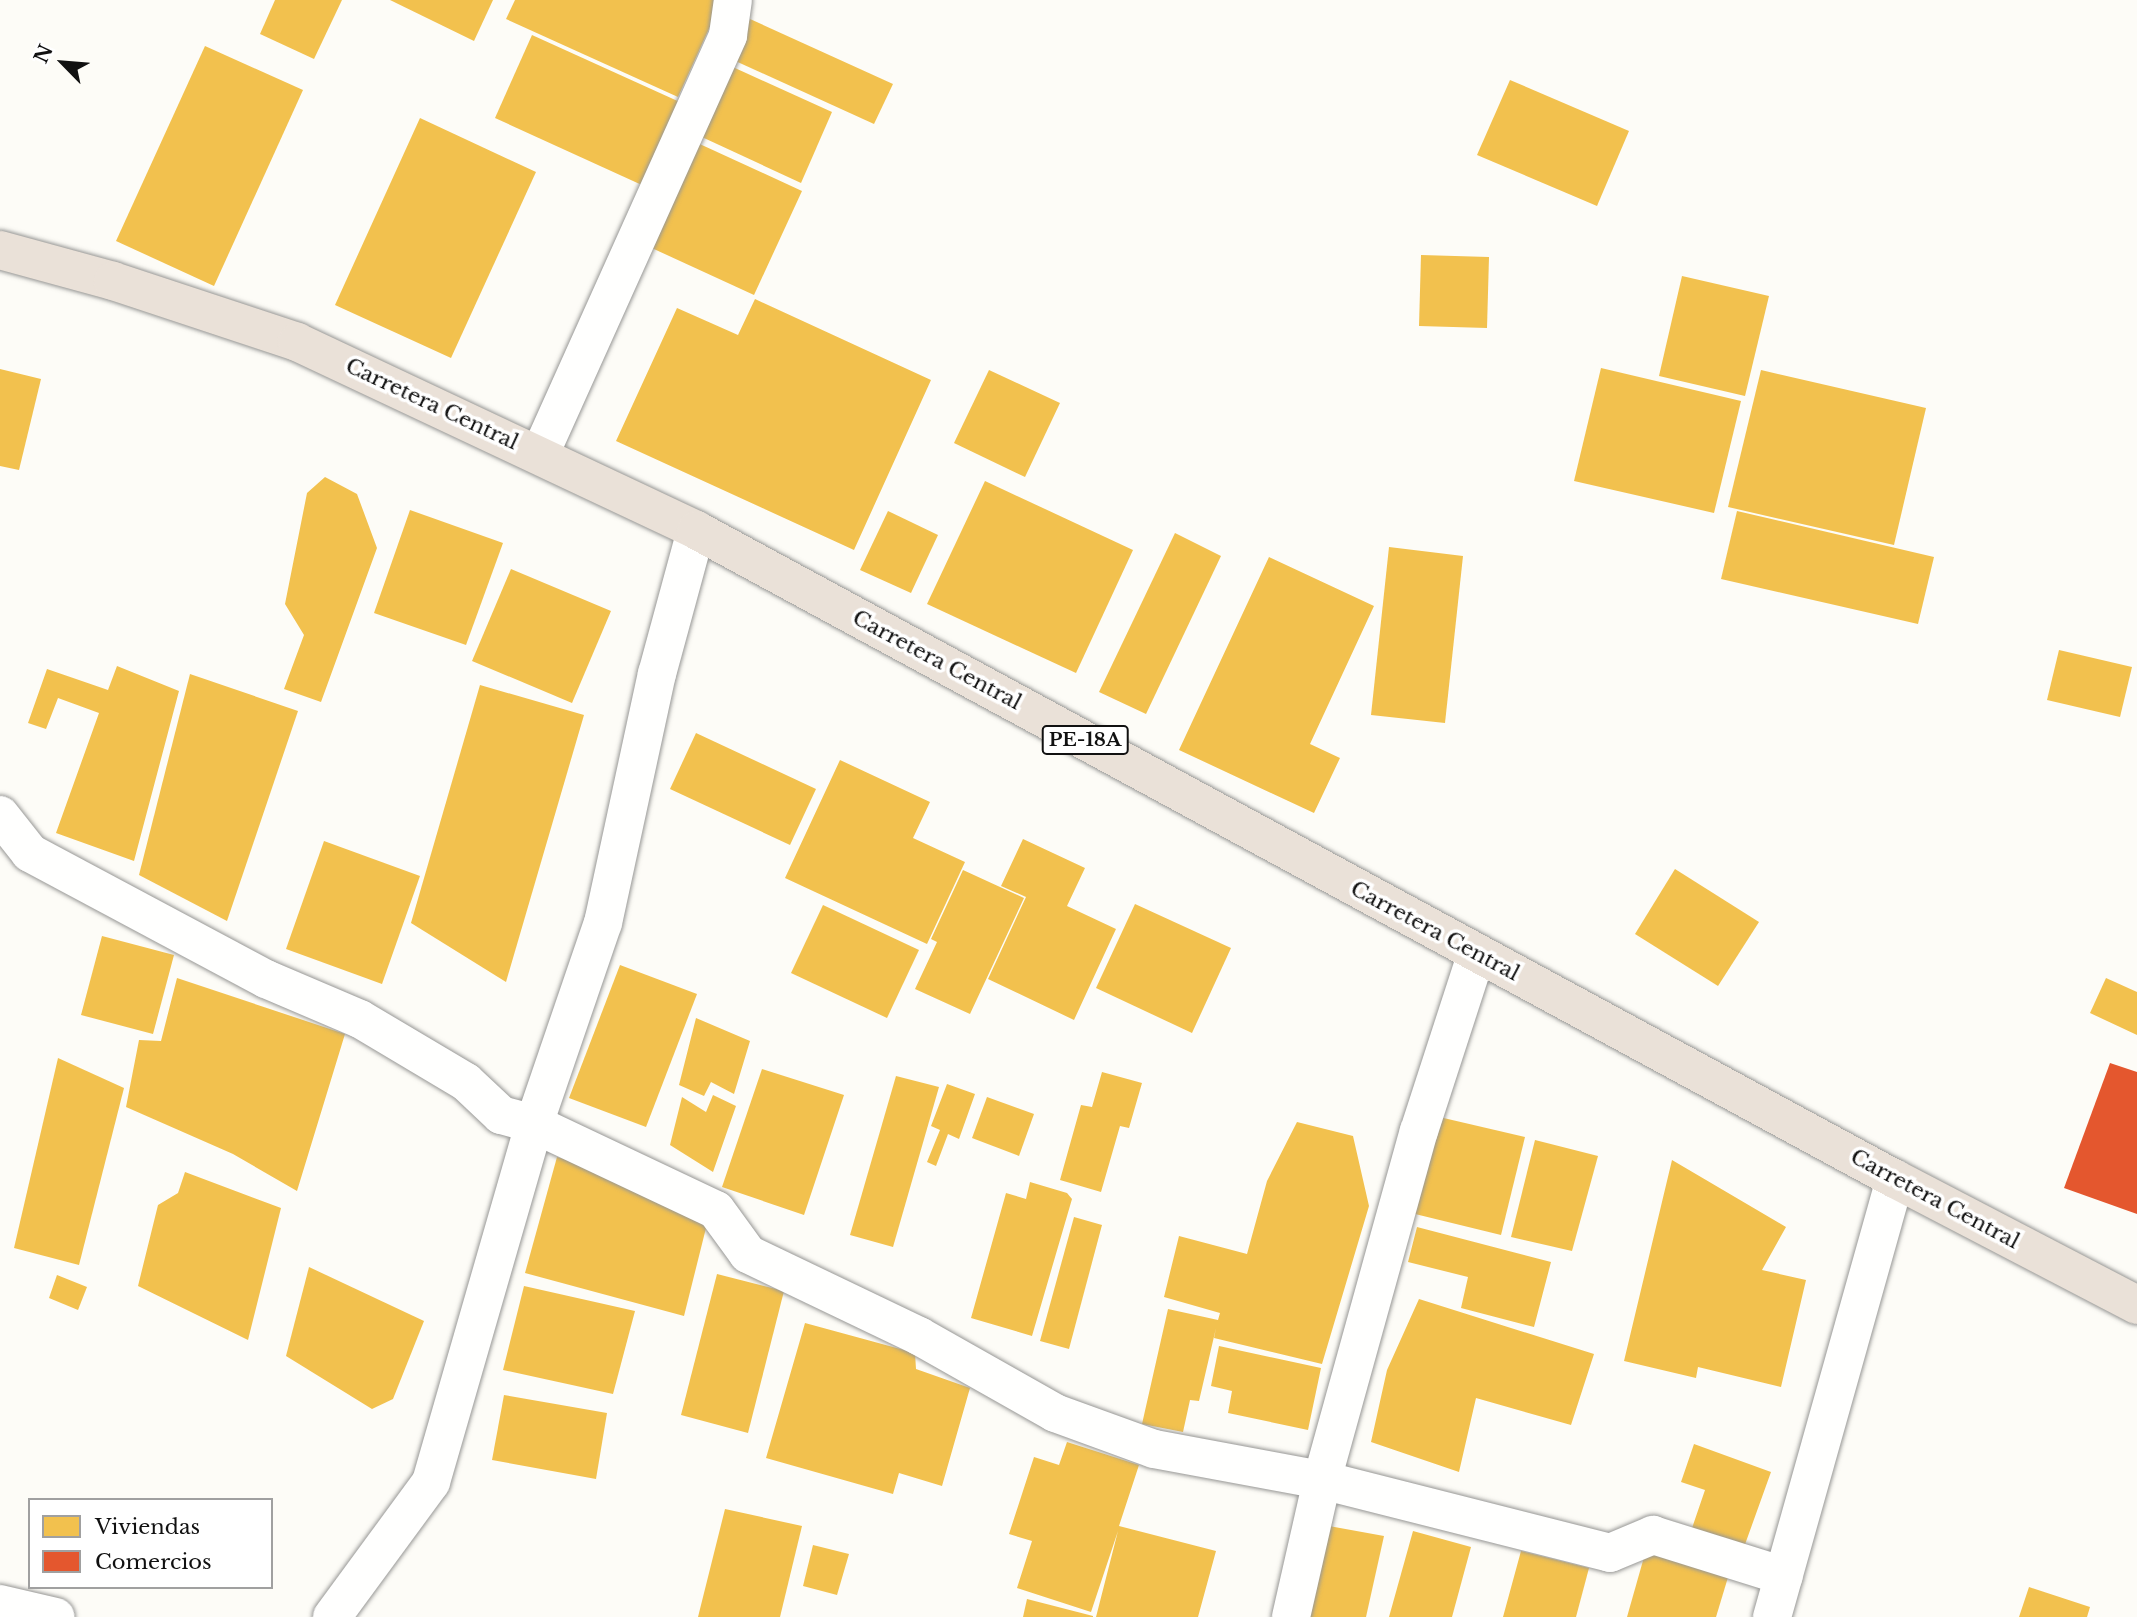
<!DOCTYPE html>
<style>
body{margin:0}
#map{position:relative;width:2137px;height:1617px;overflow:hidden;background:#fdfcf7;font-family:"Libre Baskerville",serif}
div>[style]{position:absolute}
.homes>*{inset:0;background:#f2c14e}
.shops>*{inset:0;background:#e4572e}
.roads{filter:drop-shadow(0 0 2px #979795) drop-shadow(0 0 2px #979795)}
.minor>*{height:38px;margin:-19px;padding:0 19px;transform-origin:19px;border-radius:19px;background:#fffffe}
.highway>*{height:38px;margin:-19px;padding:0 19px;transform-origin:19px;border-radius:19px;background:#eae1d8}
span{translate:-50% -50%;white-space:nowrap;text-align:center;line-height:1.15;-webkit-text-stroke:7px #fff;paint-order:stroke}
.shield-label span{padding:2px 5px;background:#fff;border:2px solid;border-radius:5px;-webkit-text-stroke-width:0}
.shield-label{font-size:19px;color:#111;font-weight:700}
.street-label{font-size:21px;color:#111}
.legend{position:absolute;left:28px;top:1498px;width:245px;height:91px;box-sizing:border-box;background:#fff;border:2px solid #a0a0a0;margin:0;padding:9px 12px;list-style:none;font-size:21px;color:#111}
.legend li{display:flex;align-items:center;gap:14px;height:35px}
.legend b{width:35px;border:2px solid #a0a0a0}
.north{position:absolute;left:28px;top:28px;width:70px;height:70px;-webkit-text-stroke:5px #fff;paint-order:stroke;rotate:295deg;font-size:19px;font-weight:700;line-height:28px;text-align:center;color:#111}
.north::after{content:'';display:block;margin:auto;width:24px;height:32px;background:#111;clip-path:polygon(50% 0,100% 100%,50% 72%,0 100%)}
</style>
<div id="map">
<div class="homes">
<i style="clip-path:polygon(275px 0,342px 0,314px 59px,260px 34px)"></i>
<i style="clip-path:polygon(390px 0,493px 0,474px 41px)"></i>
<i style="clip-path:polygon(515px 0,722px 0,678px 97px,506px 19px)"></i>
<i style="clip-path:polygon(750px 19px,893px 84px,874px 124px,731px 59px)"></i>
<i style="clip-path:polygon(532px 35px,693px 108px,655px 191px,495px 118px)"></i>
<i style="clip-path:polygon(205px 46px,303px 90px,214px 286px,116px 241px)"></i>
<i style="clip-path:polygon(724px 63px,832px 112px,801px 183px,691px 132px)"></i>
<i style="clip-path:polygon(1510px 80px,1629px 131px,1597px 206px,1477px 155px)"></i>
<i style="clip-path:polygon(420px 118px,536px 172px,451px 358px,335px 305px)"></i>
<i style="clip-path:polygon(691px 140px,802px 191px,754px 295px,643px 244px)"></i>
<i style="clip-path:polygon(1421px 255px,1489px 257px,1487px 328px,1419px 326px)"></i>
<i style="clip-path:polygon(1682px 276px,1769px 296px,1745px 396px,1659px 376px)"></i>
<i style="clip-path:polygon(755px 299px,931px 380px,854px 550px,616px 441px,677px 308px,738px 335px)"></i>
<i style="clip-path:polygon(1601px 368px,1741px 401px,1714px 513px,1574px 481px)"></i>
<i style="clip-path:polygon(0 369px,41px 379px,19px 470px,0 466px)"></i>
<i style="clip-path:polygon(989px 370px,1060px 403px,1025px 477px,954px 443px)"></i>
<i style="clip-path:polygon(1761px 370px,1926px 408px,1894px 545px,1728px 507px)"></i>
<i style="clip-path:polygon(325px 477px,357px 494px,377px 548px,321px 702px,284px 689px,304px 635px,285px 604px,307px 493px)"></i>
<i style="clip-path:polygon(985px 481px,1133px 550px,1076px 673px,927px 604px)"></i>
<i style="clip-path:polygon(410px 510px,503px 543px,466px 645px,374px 613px)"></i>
<i style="clip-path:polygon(888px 511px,938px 535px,911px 593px,860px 570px)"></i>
<i style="clip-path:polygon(1737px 511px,1934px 557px,1918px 624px,1721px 579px)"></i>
<i style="clip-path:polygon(1175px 533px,1221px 556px,1146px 714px,1099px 692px)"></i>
<i style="clip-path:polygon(1389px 547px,1463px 556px,1445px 723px,1371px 715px)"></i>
<i style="clip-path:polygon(1269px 557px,1374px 606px,1310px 744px,1340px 758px,1314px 813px,1179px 750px)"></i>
<i style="clip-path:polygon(511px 569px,611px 611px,572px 703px,472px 661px)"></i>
<i style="clip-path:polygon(2059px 650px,2132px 667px,2120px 717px,2047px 700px)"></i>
<i style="clip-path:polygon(117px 666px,179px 691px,134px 861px,56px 833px,99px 713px,58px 698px,46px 729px,28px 723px,47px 669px,108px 690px)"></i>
<i style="clip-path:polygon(190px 674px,298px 711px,227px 921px,139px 875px)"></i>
<i style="clip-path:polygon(480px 685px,584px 715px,506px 982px,411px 923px)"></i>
<i style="clip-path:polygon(696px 733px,816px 789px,790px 845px,670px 789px)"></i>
<i style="clip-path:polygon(840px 760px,930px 802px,913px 838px,965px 862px,927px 944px,785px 878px)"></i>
<i style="clip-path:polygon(1023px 839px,1085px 868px,1067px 906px,1116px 929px,1074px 1020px,988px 979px,1026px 897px,1001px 886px)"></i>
<i style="clip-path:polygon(324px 841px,420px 876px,382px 984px,286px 949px)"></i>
<i style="clip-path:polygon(1675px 869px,1759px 922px,1718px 986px,1635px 934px)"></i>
<i style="clip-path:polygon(963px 870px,1024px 898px,970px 1014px,915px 989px,937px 942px,931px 939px)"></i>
<i style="clip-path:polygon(1135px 904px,1231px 948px,1192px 1033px,1096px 988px)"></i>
<i style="clip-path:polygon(823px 905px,919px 950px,887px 1018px,791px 973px)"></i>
<i style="clip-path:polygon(102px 936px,174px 955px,153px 1034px,81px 1015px)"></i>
<i style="clip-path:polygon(620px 965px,697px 994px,646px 1127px,569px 1098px)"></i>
<i style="clip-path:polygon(177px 978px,345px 1034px,297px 1191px,233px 1154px,126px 1107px,139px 1040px,161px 1041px)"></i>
<i style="clip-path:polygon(2106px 978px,2137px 992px,2137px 1035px,2090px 1013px)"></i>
<i style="clip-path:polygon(696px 1018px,750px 1041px,734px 1094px,711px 1082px,704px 1096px,679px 1085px)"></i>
<i style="clip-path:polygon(58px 1058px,124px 1088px,79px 1265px,14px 1248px)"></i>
<i style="clip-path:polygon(762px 1069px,844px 1095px,804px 1215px,722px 1187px)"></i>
<i style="clip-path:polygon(1102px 1072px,1142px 1083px,1129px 1128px,1120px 1126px,1101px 1192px,1060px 1180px,1081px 1105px,1092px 1107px)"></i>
<i style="clip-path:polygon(896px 1076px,939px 1087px,893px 1247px,850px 1235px)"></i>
<i style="clip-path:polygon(947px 1084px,975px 1094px,959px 1139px,948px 1134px,936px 1166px,927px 1162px,940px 1130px,931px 1126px)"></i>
<i style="clip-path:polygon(713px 1095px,736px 1106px,713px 1172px,670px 1145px,682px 1097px,706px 1112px)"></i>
<i style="clip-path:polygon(987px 1097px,1034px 1114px,1019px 1156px,972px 1138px)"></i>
<i style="clip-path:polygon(1435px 1116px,1525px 1137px,1501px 1235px,1411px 1213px)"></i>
<i style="clip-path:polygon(1297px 1122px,1353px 1136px,1369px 1206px,1322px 1364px,1214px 1338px,1216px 1328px,1199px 1401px,1190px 1400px,1183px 1432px,1142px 1424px,1168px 1309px,1218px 1320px,1220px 1313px,1164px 1297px,1179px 1236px,1247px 1254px,1267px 1181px)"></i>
<i style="clip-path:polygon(1535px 1140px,1598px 1156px,1572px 1251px,1511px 1237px)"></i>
<i style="clip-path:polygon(557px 1157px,636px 1180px,709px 1216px,684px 1316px,525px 1273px)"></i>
<i style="clip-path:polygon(1672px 1160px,1786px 1227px,1762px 1270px,1806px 1280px,1781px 1387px,1698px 1367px,1696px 1378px,1624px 1361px)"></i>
<i style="clip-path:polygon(185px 1172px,281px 1208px,248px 1340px,138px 1286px,158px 1205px,178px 1193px)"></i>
<i style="clip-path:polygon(1030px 1182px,1067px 1193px,1072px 1199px,1032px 1336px,971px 1318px,1006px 1193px,1026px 1199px)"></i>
<i style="clip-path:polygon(1074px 1217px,1102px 1225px,1069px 1349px,1040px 1341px)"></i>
<i style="clip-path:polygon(1417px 1227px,1551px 1262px,1534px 1327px,1461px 1308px,1468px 1277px,1408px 1262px)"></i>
<i style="clip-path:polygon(309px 1267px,424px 1321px,393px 1399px,372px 1409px,286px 1356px)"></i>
<i style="clip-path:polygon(717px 1274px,784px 1291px,748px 1433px,681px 1415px)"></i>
<i style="clip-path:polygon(57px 1275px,87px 1287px,78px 1310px,49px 1298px)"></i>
<i style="clip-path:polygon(524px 1286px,635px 1311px,613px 1394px,503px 1370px)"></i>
<i style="clip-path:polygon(1419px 1299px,1594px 1354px,1571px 1425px,1476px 1398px,1459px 1472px,1371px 1442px,1387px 1370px)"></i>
<i style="clip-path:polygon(805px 1323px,915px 1353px,916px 1369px,970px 1388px,942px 1486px,899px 1473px,893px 1494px,766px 1458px)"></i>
<i style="clip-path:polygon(1219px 1346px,1321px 1368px,1308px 1430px,1228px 1413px,1232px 1391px,1211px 1386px)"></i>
<i style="clip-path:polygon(504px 1395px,607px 1413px,596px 1479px,492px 1460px)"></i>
<i style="clip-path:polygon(1067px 1442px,1139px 1465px,1119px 1526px,1216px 1551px,1198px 1617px,1096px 1617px,1118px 1531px,1091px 1612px,1017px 1588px,1032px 1541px,1009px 1534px,1034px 1457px,1059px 1465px)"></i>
<i style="clip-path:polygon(1694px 1444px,1771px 1472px,1743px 1550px,1691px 1531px,1705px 1490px,1681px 1482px)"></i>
<i style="clip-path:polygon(725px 1509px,802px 1526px,780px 1617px,698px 1617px)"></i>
<i style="clip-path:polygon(1329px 1526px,1384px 1536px,1366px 1617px,1307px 1617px)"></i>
<i style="clip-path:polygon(1413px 1531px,1471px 1547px,1452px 1617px,1389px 1617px)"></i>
<i style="clip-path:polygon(813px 1545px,849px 1554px,837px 1595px,803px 1586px)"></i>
<i style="clip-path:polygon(1646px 1550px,1729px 1574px,1716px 1617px,1627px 1617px)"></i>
<i style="clip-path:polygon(1521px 1551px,1589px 1568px,1576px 1617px,1503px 1617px)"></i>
<i style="clip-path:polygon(2029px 1587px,2090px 1607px,2087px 1617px,2019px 1617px)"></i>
<i style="clip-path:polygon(1027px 1599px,1093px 1616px,1093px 1617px,1023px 1617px)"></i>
</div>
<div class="shops">
<i style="clip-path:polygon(2110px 1063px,2137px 1072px,2137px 1214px,2064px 1188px)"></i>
</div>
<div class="roads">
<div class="minor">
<i style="left:540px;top:454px;width:459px;rotate:-65.8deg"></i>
<i style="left:728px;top:35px;width:35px;rotate:-82deg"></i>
<i style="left:0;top:815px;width:48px;rotate:51.7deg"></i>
<i style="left:30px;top:853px;width:268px;rotate:28.1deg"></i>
<i style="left:266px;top:979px;width:102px;rotate:23.1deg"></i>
<i style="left:360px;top:1019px;width:123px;rotate:30.7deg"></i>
<i style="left:466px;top:1082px;width:48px;rotate:43.3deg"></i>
<i style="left:501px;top:1115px;width:34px;rotate:15deg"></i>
<i style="left:534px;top:1124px;width:201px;rotate:25.3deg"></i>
<i style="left:716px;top:1210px;width:54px;rotate:54deg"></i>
<i style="left:748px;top:1254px;width:190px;rotate:25.6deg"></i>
<i style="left:919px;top:1336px;width:156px;rotate:29.5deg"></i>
<i style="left:1055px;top:1413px;width:105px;rotate:20deg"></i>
<i style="left:1154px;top:1449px;width:171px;rotate:10.5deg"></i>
<i style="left:1322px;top:1480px;width:297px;rotate:14.2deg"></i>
<i style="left:1610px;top:1553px;width:47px;rotate:-22.7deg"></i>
<i style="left:1653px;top:1535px;width:137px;rotate:17.4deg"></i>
<i style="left:0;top:1604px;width:57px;rotate:13.1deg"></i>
<i style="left:332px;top:1617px;width:167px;rotate:-53.7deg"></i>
<i style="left:431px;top:1482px;width:373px;rotate:-73.9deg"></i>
<i style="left:534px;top:1124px;width:213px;rotate:-71.1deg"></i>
<i style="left:603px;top:923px;width:255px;rotate:-77.8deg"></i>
<i style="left:657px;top:674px;width:149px;rotate:-74.8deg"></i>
<i style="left:1291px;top:1617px;width:140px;rotate:-77.2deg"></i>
<i style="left:1322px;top:1480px;width:362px;rotate:-74.5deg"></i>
<i style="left:1419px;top:1131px;width:187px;rotate:-72deg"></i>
<i style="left:1772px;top:1617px;width:455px;rotate:-74.3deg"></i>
</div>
<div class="highway">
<i style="left:0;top:250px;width:117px;rotate:15.3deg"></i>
<i style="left:113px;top:281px;width:194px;rotate:18.3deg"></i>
<i style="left:297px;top:342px;width:441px;rotate:25.2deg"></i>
<i style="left:696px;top:530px;width:1363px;rotate:28.43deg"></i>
<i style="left:1895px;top:1179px;width:273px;rotate:27.5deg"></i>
</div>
</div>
<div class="shield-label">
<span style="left:1085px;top:740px">PE-18A</span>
</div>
<div class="street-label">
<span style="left:432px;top:404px;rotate:25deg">Carretera Central</span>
<span style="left:937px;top:660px;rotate:28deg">Carretera Central</span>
<span style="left:1435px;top:931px;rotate:28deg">Carretera Central</span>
<span style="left:1935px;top:1199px;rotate:28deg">Carretera Central</span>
</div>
<ul class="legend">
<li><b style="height:19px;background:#f2c14e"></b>Viviendas</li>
<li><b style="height:19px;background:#e4572e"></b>Comercios</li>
</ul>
<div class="north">N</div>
</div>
